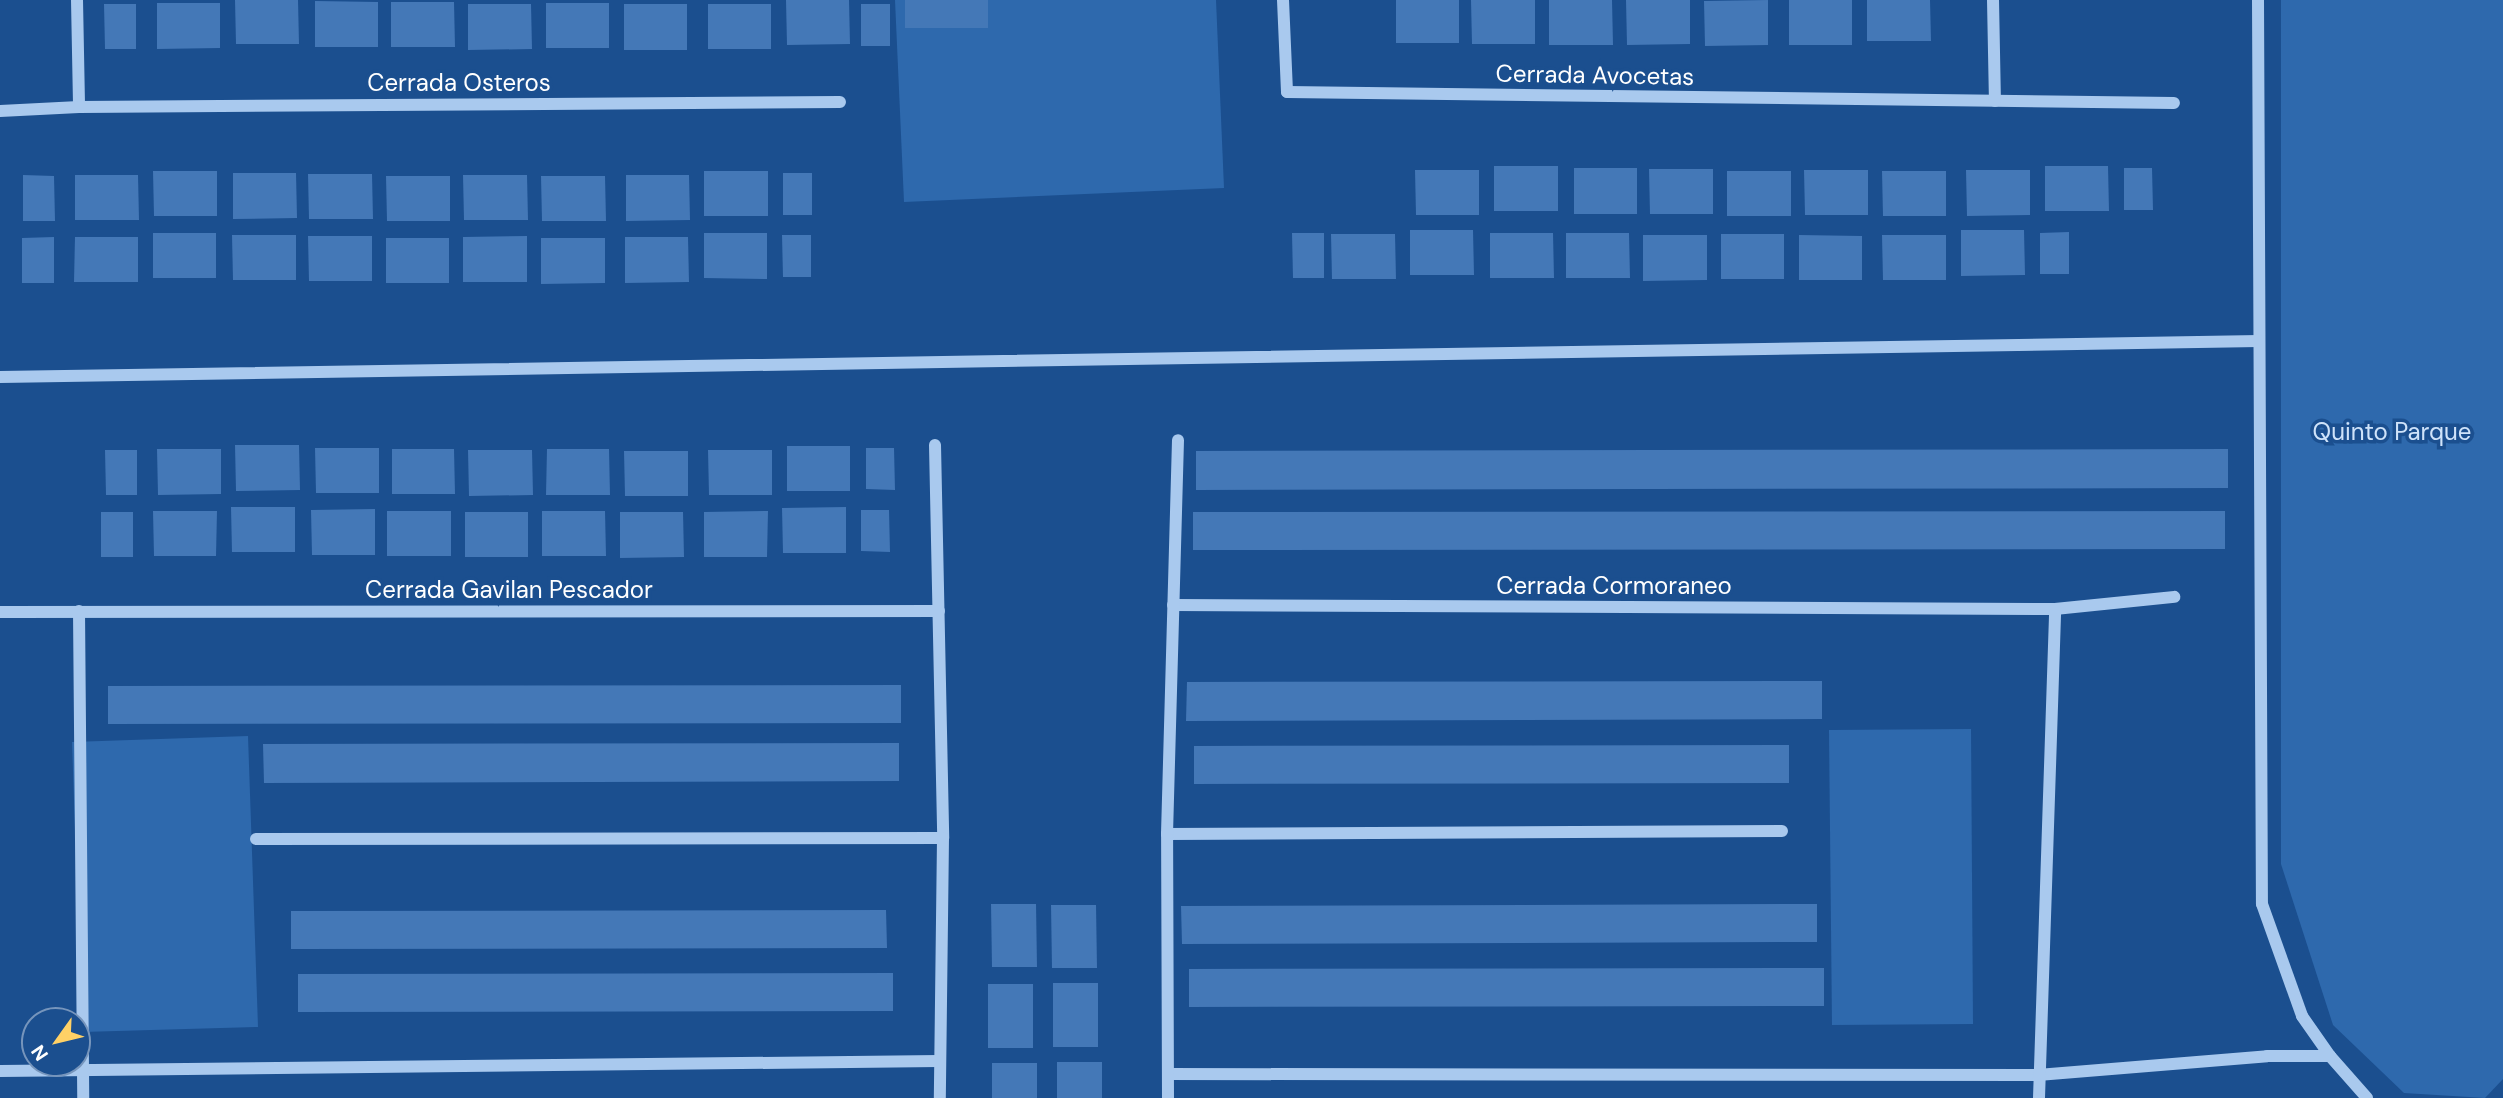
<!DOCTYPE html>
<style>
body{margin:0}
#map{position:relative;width:2503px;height:1098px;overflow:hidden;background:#1b4f8f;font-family:"DM Sans",sans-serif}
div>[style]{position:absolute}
.green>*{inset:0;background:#2e69ad}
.building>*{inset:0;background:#4478b7}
.minor>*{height:12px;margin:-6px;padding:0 6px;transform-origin:6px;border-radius:6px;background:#a9c9ee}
span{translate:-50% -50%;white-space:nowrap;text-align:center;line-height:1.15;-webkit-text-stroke:7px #1b4f8f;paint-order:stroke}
.street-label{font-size:24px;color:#fff}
.park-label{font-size:24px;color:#cfe3fa}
.north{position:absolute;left:21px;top:1007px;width:70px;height:70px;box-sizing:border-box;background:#1b4f8f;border:2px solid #7695bc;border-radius:50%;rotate:236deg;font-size:19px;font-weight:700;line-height:28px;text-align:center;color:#fff}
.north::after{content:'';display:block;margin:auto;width:24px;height:32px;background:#ffd166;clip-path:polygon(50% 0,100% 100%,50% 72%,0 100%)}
</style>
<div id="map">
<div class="green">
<i style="clip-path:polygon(895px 0,1216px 0,1224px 188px,904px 202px)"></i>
<i style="clip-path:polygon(2281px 0,2503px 0,2503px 1079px,2485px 1098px,2404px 1093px,2333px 1025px,2281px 864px)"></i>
<i style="clip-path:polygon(1971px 729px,1973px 1024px,1832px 1025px,1829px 730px)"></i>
<i style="clip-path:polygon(248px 736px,258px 1027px,82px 1032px,72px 742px)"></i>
</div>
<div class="building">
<i style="clip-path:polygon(235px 0,298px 0,299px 44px,236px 44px)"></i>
<i style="clip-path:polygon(786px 0,849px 0,850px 44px,787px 45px)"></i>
<i style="clip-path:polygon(905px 0,988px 0,988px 28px,905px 28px)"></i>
<i style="clip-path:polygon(1396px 0,1459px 0,1459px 43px,1396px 43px)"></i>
<i style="clip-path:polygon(1471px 0,1535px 0,1535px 44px,1472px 44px)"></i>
<i style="clip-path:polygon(1549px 0,1612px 0,1613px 45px,1549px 45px)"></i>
<i style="clip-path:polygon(1626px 0,1690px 0,1690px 44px,1627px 45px)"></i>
<i style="clip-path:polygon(1768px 0,1768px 45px,1705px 46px,1704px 1px)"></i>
<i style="clip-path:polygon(1789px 0,1852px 0,1852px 45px,1789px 45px)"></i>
<i style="clip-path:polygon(1867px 0,1930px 0,1931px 41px,1867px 41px)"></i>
<i style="clip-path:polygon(315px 1px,378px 2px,378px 47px,315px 47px)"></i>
<i style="clip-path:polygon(391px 2px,454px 2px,455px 47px,391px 47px)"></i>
<i style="clip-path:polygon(157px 3px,220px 3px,220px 48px,157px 49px)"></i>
<i style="clip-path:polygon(546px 3px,609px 3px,609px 48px,546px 48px)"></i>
<i style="clip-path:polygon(104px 4px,136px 4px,136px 49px,105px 49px)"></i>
<i style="clip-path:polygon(468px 4px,531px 4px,532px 49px,468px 50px)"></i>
<i style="clip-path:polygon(624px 4px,687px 4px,687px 50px,624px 50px)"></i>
<i style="clip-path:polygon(708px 4px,771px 4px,771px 49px,708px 49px)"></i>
<i style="clip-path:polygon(861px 4px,890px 4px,890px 46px,861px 46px)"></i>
<i style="clip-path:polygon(1494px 166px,1558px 166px,1558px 211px,1494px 211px)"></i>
<i style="clip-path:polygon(2045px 166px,2108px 166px,2109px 211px,2045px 211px)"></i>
<i style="clip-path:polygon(1574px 168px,1637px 168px,1637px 214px,1574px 214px)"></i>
<i style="clip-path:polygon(2124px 168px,2152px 168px,2153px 210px,2124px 210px)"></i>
<i style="clip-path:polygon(1649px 169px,1713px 169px,1713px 214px,1650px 214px)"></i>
<i style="clip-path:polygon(1415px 170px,1479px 170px,1479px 215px,1416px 215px)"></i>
<i style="clip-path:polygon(1804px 170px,1868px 170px,1868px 215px,1805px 215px)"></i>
<i style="clip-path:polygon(1966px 170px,2030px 170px,2030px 215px,1967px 216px)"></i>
<i style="clip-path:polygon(153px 171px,217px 171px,217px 216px,154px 216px)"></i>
<i style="clip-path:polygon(704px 171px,768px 171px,768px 216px,704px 216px)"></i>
<i style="clip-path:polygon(1727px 171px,1791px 171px,1791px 216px,1727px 216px)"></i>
<i style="clip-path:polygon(1882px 171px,1946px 171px,1946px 216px,1883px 216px)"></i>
<i style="clip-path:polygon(233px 173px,296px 173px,297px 218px,233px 219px)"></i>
<i style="clip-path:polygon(783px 173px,812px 173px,812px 215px,783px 215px)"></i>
<i style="clip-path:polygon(308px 174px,372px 174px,373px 219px,309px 219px)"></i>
<i style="clip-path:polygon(23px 175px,54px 176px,55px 221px,23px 221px)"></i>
<i style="clip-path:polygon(75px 175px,138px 175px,139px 220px,75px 220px)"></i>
<i style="clip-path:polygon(463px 175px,527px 175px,528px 220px,464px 220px)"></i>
<i style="clip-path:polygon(626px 175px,689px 175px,690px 220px,626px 221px)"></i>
<i style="clip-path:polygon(386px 176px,450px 176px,450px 221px,387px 221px)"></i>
<i style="clip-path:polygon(541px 176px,605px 176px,606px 221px,542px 221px)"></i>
<i style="clip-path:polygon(1410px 230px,1473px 230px,1474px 275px,1410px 275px)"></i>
<i style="clip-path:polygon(1961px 230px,2024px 230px,2025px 275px,1961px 276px)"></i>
<i style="clip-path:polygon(2069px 232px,2069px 274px,2040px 274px,2040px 233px)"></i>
<i style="clip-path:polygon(153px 233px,216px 233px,216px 278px,153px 278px)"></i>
<i style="clip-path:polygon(704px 233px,767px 233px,767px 279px,704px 278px)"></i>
<i style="clip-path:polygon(1292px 233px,1324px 233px,1324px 278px,1293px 278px)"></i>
<i style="clip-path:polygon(1490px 233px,1553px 233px,1554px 278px,1490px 278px)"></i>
<i style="clip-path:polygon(1566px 233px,1629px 233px,1630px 278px,1566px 278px)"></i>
<i style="clip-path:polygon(1331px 234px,1395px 234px,1396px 279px,1332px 279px)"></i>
<i style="clip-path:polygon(1721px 234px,1784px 234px,1784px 279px,1721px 279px)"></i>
<i style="clip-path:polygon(232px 235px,296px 235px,296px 280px,233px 280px)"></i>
<i style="clip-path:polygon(782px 235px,811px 235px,811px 277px,783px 277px)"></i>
<i style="clip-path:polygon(1643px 235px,1707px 235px,1707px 280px,1643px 281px)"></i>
<i style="clip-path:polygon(1799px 235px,1862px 236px,1862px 280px,1799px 280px)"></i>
<i style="clip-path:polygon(1882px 235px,1946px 235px,1946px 280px,1883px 280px)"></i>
<i style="clip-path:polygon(308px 236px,372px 236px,372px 281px,309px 281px)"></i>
<i style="clip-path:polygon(527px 236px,527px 282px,463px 282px,463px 237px)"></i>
<i style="clip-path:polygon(54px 237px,54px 283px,22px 283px,22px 238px)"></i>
<i style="clip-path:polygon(75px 237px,138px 237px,138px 282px,74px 282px)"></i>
<i style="clip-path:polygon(625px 237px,688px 237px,689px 282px,625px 283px)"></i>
<i style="clip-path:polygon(386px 238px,449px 238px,449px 283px,386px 283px)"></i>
<i style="clip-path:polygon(541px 238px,605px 238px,605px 283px,541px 284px)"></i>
<i style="clip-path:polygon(235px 445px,299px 445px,300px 490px,236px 491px)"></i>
<i style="clip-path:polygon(787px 446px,850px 446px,850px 491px,787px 491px)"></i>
<i style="clip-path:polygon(315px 448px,379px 448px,379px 493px,316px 493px)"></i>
<i style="clip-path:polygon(866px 448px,894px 448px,895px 490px,866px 489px)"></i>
<i style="clip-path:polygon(157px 449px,221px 449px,221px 494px,158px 495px)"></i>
<i style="clip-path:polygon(392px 449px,454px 449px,455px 494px,392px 494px)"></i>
<i style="clip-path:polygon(547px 449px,609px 449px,610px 495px,546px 495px)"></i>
<i style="clip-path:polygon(2228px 449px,2228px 488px,1196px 490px,1196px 451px)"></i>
<i style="clip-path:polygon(105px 450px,137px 450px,137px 495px,106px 495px)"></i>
<i style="clip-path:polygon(468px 450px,532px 450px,533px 495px,469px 496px)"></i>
<i style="clip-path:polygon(708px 450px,772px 450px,772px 495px,709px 495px)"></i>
<i style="clip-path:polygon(624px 451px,688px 451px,688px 496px,625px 496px)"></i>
<i style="clip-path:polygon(231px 507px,295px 507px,295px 552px,232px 552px)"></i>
<i style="clip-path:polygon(846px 507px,846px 553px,783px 553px,782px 508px)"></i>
<i style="clip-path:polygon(375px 509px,375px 555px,312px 555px,311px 510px)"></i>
<i style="clip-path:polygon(861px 510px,889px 510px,890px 552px,861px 551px)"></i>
<i style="clip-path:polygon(153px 511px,217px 511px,216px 556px,154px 556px)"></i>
<i style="clip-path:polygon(387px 511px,451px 511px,451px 556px,387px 556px)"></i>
<i style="clip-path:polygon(542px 511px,605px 511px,606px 556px,542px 556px)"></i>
<i style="clip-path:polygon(768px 511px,767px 557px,704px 557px,704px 512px)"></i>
<i style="clip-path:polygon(2225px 511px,2225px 549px,1193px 550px,1193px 512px)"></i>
<i style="clip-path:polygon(101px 512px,133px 512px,133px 557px,101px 557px)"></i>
<i style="clip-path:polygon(465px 512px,528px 512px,528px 557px,465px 557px)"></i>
<i style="clip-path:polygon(620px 512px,683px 512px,684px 557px,620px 558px)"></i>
<i style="clip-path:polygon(1822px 681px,1822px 719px,1186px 721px,1187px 682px)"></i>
<i style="clip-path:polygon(901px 685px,901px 723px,108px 724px,108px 686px)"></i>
<i style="clip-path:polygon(899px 743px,899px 781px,264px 783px,263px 744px)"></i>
<i style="clip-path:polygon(1789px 745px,1789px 783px,1194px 784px,1194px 746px)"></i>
<i style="clip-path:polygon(991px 904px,1036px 904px,1037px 967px,992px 967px)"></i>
<i style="clip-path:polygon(1817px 904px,1817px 942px,1182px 944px,1181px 906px)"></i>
<i style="clip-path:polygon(1051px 905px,1096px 905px,1097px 968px,1052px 968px)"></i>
<i style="clip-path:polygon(886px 910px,887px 948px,291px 949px,291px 911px)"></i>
<i style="clip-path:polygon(1824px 968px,1824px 1006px,1189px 1007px,1189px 969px)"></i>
<i style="clip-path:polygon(893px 973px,893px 1011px,298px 1012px,298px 974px)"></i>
<i style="clip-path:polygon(1053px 983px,1098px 983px,1098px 1047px,1053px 1047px)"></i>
<i style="clip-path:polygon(988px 984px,1033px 984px,1033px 1048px,988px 1048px)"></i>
<i style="clip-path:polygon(1057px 1062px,1102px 1062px,1102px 1098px,1057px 1098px)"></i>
<i style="clip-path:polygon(992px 1063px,1037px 1063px,1037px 1098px,992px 1098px)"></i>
</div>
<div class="minor">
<i style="left:77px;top:0;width:107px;rotate:88.9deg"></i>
<i style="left:1283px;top:0;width:92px;rotate:87.5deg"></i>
<i style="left:1287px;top:92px;width:887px;rotate:0.71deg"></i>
<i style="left:1993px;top:0;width:101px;rotate:88.9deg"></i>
<i style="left:2258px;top:0;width:904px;rotate:89.75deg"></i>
<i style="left:2262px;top:904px;width:119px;rotate:70.3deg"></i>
<i style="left:2302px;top:1016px;width:49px;rotate:55deg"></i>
<i style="left:2330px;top:1056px;width:56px;rotate:48.6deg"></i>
<i style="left:0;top:111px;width:79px;rotate:-2.9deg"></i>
<i style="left:79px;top:107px;width:761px;rotate:-0.38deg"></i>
<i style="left:0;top:377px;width:2259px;rotate:-0.91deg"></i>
<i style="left:935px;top:445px;width:393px;rotate:88.8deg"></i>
<i style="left:943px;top:838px;width:260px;rotate:90.7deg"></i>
<i style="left:1173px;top:605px;width:882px;rotate:0.26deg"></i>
<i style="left:2055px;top:609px;width:120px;rotate:-5.8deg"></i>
<i style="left:79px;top:611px;width:487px;rotate:89.5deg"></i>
<i style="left:0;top:612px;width:939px;rotate:-0.06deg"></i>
<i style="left:1167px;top:834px;width:615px;rotate:-0.28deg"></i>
<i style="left:256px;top:839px;width:687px;rotate:-0.08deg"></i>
<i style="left:0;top:1071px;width:939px;rotate:-0.61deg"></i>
<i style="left:1168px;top:1074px;width:870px;rotate:0.07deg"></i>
<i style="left:2038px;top:1075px;width:230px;rotate:-4.7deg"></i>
<i style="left:2267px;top:1056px;width:63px"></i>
<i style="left:1168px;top:1098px;width:264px;rotate:-90.2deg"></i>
<i style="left:1167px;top:834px;width:394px;rotate:-88.4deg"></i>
<i style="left:2039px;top:1098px;width:489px;rotate:-88.1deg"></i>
</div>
<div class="street-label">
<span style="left:1595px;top:75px;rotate:1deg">Cerrada Avocetas</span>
<span style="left:459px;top:83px">Cerrada Osteros</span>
<span style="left:1614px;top:586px">Cerrada Cormoraneo</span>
<span style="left:509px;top:590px">Cerrada Gavilan Pescador</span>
</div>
<div class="park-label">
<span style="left:2392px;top:432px">Quinto Parque</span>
</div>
<div class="north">N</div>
</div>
